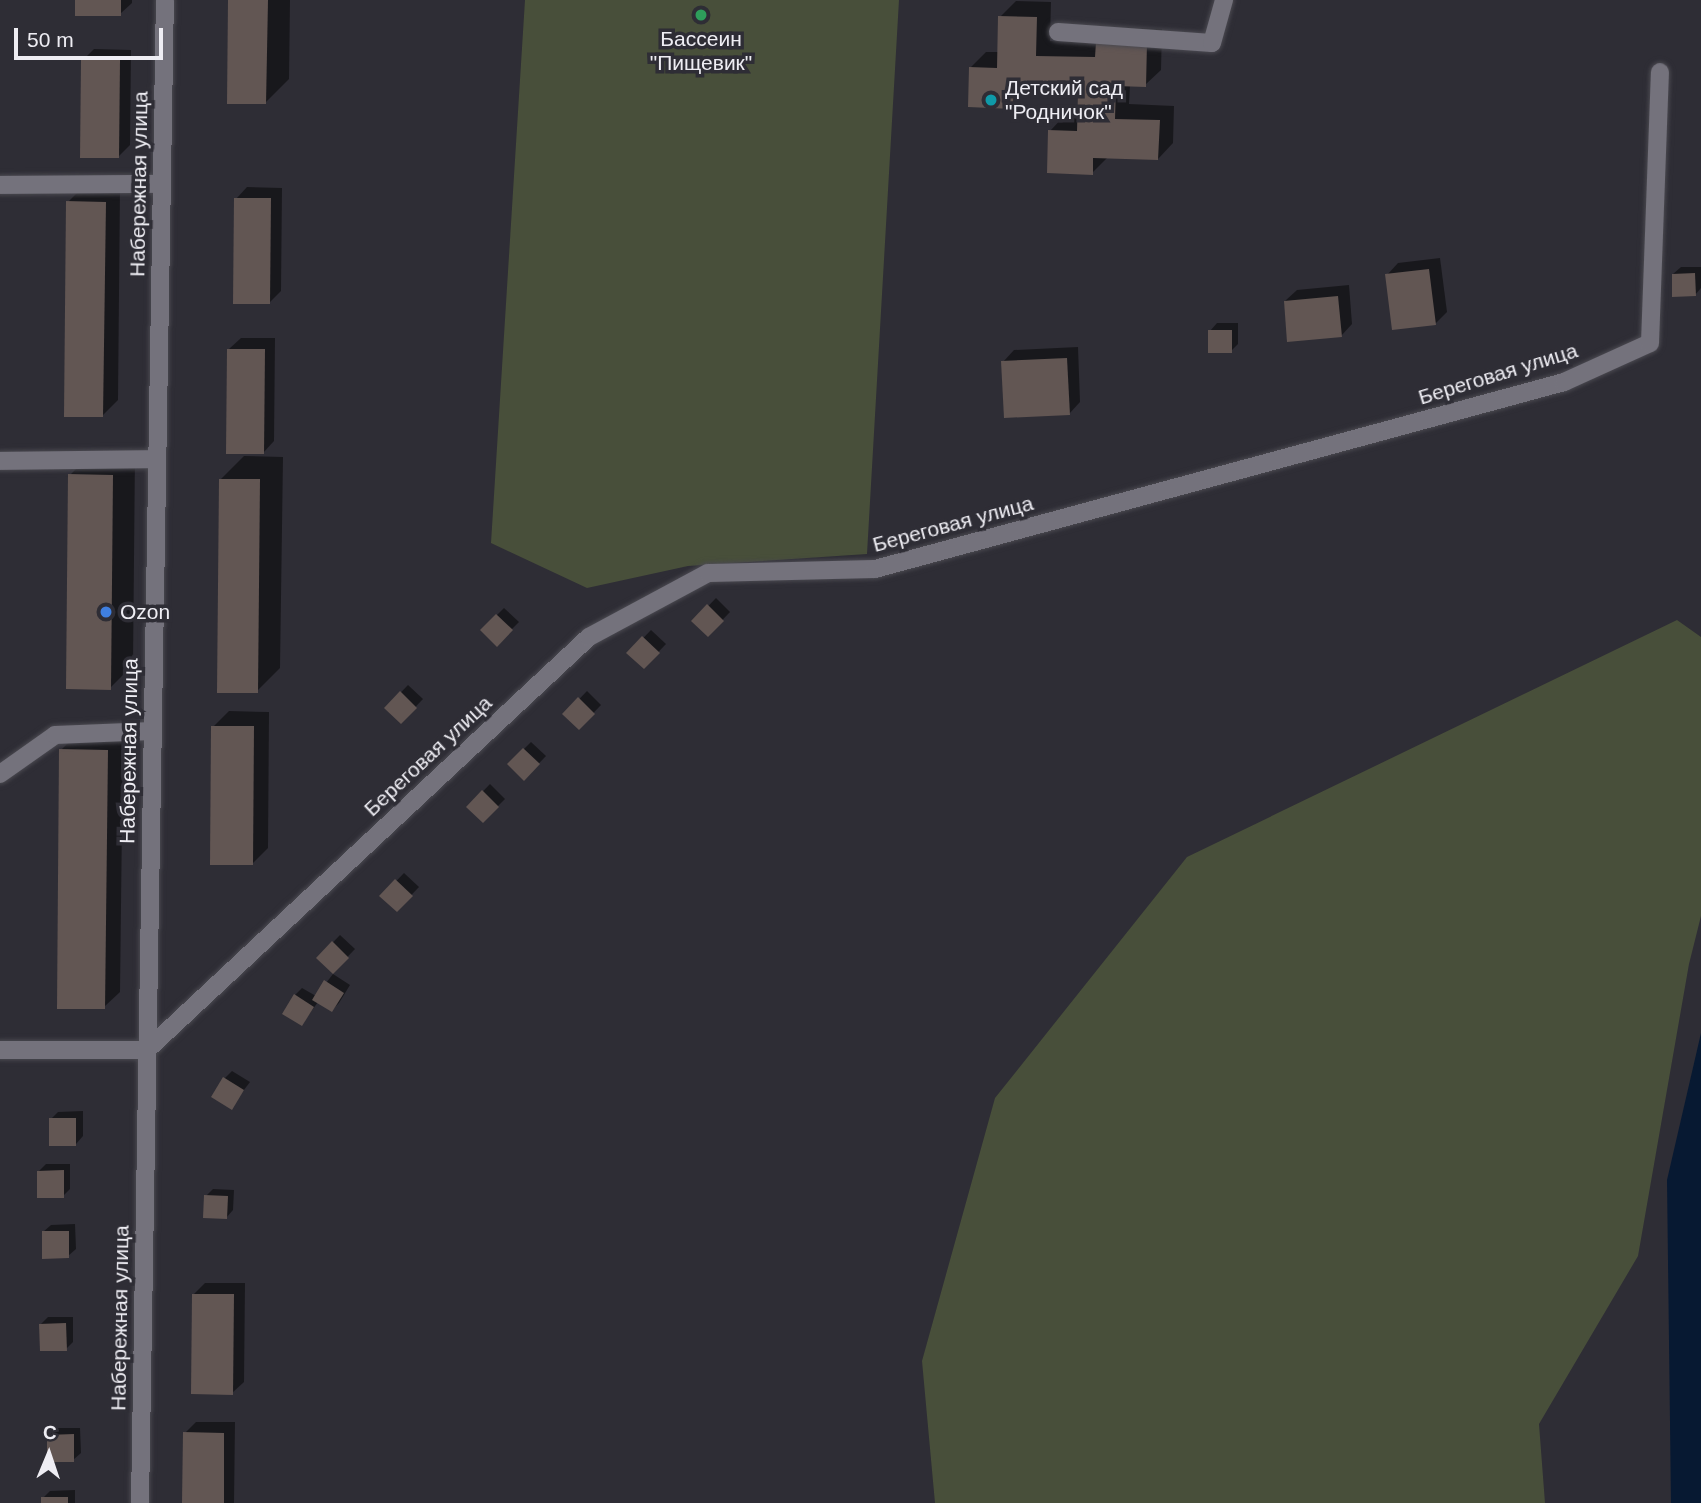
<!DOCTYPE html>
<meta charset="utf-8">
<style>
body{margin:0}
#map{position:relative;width:1701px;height:1503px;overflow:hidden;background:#2e2d35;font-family:Helvetica,sans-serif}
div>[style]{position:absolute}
.green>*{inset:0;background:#484f3a}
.water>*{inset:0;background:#071932}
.shadow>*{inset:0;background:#0007}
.building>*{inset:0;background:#625653}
.roads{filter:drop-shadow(0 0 2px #4a4950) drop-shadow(0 0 2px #4a4950)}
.minor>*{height:18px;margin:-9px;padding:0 9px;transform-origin:9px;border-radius:9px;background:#74727c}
.dots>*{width:19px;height:19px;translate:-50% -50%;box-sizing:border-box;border:4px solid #2e2d35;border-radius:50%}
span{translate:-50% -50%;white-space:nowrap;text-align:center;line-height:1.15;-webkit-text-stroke:7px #2e2d35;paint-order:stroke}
.poi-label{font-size:21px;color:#eeedf3}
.left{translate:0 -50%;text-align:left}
.street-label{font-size:21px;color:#eeedf3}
.north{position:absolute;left:14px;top:1419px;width:70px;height:70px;-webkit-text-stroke:5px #2e2d35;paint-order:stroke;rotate:2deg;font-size:19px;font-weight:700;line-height:28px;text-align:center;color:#eeedf3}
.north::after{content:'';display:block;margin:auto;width:24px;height:32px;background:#eeedf3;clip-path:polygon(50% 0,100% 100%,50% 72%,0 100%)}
.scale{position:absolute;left:14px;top:28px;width:149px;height:32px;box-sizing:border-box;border:4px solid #eeedf3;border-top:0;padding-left:9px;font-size:21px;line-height:24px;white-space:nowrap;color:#eeedf3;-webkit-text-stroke:5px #2e2d35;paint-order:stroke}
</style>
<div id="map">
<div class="green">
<i style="clip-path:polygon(525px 0,899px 0,867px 554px,688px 566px,587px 588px,491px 543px)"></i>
<i style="clip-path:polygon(1677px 620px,1701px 637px,1701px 916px,1689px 964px,1638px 1256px,1539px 1424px,1545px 1503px,935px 1503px,922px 1361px,995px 1098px,1187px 857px)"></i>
</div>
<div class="water">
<i style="clip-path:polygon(1701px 1033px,1701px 1503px,1671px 1503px,1667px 1180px)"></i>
</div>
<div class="shadow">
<i style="clip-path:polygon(77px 0,132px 0,132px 3px,120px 14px)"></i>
<i style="clip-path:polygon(230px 0,290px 0,289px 79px,266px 102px)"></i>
<i style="clip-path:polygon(1016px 1px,1051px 2px,1050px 41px,1098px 42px,1113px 27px,1162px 29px,1161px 70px,1145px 85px,1130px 85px,1129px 104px,1174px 106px,1173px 143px,1158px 159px,1108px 157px,1092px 173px,1050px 131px,1065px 115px,1079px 116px,1080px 90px,1028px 89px,1012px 107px,971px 67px,986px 52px,999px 52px,1000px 17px)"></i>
<i style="clip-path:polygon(94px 49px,131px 50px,130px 145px,118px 157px,82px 61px)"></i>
<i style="clip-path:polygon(84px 186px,120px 187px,118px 400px,103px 415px,68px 202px)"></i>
<i style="clip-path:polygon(247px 187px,282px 188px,281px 291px,269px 303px,236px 199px)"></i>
<i style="clip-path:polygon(1440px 258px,1447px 312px,1436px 323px,1387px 275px,1398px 263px)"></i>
<i style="clip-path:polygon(1681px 267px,1701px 267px,1701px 288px,1695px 295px,1673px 274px)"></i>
<i style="clip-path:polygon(1349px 285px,1352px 324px,1341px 336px,1285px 301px,1297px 290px)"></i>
<i style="clip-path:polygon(1217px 323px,1238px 323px,1238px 344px,1231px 351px,1210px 331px)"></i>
<i style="clip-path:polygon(241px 338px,275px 338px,274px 441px,263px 453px,229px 349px)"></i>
<i style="clip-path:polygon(1078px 347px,1080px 402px,1069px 414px,1003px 362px,1014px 350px)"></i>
<i style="clip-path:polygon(93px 452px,135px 453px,133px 665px,110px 688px,70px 475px)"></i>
<i style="clip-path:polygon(244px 456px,283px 457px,280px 668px,257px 691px,221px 479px)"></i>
<i style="clip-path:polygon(716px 598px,730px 612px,708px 635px,694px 621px)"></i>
<i style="clip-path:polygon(504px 608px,519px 622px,497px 644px,482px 630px)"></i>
<i style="clip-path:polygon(651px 630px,666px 644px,644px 667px,629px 653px)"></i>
<i style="clip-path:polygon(408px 685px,423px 699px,401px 722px,386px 708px)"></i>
<i style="clip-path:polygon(587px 691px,601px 705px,579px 728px,565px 714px)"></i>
<i style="clip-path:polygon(229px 711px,269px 712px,268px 848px,252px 864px,213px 727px)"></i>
<i style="clip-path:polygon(77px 734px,123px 735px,120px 992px,104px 1007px,61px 750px)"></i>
<i style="clip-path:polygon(531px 742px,546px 756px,524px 779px,509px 764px)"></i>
<i style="clip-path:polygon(490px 784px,505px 799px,483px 821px,468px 807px)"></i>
<i style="clip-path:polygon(404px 873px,419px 887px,397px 910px,382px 896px)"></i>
<i style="clip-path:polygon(340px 935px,355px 949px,333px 972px,318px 958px)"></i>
<i style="clip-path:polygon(333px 974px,350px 985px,339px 1003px,332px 1010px,318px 1002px,302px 1024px,295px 995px,302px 988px,316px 996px)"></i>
<i style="clip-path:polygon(232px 1071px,250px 1082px,231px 1107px,225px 1078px)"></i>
<i style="clip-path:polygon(83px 1111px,83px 1136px,76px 1144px,51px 1119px,58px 1112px)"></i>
<i style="clip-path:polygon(46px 1164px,70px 1164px,70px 1189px,63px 1196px,38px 1172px)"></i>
<i style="clip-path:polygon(213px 1189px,234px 1190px,233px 1210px,226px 1218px,206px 1196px)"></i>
<i style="clip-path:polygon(75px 1224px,76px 1249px,68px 1256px,43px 1232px,51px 1225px)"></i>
<i style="clip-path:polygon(205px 1283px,245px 1283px,244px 1382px,232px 1393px,194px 1294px)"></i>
<i style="clip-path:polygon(48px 1317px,73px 1317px,73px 1342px,66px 1349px,41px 1324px)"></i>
<i style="clip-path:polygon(196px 1422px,235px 1422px,234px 1503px,184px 1503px,185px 1433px)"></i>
<i style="clip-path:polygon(56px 1428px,80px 1428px,81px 1453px,73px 1460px,49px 1436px)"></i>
<i style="clip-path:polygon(75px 1490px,75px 1503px,43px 1503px,43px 1498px,50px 1491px)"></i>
</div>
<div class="building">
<i style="clip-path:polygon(75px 0,121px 0,121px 16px,75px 16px)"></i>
<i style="clip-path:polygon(228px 0,268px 0,266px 104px,227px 104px)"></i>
<i style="clip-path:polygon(998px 16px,1037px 17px,1036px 56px,1095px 57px,1096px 42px,1147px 43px,1146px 87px,1116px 86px,1115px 119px,1160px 120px,1158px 160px,1093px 158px,1093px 175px,1047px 173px,1048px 130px,1077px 131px,1078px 92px,1014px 90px,1013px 109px,968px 107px,969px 67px,997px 68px)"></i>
<i style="clip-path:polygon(81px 60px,120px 60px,119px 158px,80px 158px)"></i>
<i style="clip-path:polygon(234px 198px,271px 198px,270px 304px,233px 304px)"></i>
<i style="clip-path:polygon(66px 201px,106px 202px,103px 417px,64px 417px)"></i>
<i style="clip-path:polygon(1429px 269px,1436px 325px,1392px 330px,1385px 274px)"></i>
<i style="clip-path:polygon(1695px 273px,1696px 296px,1672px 297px,1672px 274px)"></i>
<i style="clip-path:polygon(1338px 296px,1342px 337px,1287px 342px,1284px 301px)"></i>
<i style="clip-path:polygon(1208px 330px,1232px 330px,1232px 353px,1208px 353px)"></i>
<i style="clip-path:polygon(227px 349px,265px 349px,264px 454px,226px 454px)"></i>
<i style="clip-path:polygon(1067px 358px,1070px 415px,1004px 418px,1001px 361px)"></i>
<i style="clip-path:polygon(68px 474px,113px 475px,111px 690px,66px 689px)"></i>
<i style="clip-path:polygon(219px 479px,260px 479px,258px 693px,217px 693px)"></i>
<i style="clip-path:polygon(707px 604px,724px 621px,708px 637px,691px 621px)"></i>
<i style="clip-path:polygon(496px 614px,513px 630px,497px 647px,480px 630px)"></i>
<i style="clip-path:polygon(642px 636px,660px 653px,644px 669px,626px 653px)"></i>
<i style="clip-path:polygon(400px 691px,417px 708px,401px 724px,384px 708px)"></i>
<i style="clip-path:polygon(578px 697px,595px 714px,579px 730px,562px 714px)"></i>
<i style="clip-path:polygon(211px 726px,254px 726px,253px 865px,210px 865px)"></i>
<i style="clip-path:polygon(523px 748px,540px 764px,524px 781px,507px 764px)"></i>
<i style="clip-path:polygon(59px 749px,108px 750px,105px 1009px,57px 1009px)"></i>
<i style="clip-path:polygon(482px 790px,499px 807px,483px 823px,466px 807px)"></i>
<i style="clip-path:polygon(395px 879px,413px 896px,397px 912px,379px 896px)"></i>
<i style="clip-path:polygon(332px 941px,349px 958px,333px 974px,316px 958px)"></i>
<i style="clip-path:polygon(324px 980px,344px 993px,332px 1012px,312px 1000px)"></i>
<i style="clip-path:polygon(294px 994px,314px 1007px,302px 1026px,282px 1014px)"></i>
<i style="clip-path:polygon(223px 1077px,244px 1090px,232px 1110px,211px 1097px)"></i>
<i style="clip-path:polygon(49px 1118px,76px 1118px,76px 1146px,49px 1146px)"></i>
<i style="clip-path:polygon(64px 1170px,64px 1198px,37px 1198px,37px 1171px)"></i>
<i style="clip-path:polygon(204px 1195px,228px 1196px,227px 1219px,203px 1218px)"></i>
<i style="clip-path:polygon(42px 1231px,69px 1231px,69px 1258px,42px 1259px)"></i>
<i style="clip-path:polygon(192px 1294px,234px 1294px,233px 1395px,191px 1394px)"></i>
<i style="clip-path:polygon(66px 1323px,67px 1351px,40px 1351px,39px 1324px)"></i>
<i style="clip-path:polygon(183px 1432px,224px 1433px,224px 1503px,182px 1503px)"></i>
<i style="clip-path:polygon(74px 1434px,74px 1462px,47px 1462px,47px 1435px)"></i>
<i style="clip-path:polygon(41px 1497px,68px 1497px,68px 1503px,41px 1503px)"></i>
</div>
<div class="roads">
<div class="minor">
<i style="left:1058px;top:32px;width:154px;rotate:4.1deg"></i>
<i style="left:1212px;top:43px;width:45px;rotate:-74.4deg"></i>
<i style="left:0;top:185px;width:161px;rotate:-0.4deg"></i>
<i style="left:0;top:461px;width:157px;rotate:-0.7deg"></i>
<i style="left:0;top:774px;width:67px;rotate:-35.3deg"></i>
<i style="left:55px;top:735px;width:97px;rotate:-2.4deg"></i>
<i style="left:0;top:1050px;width:147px"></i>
<i style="left:147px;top:1050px;width:605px;rotate:-43.06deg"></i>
<i style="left:589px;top:637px;width:135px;rotate:-28.3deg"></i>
<i style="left:708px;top:573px;width:167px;rotate:-1.4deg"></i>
<i style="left:875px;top:569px;width:714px;rotate:-15.18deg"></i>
<i style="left:1564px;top:382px;width:94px;rotate:-24.4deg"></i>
<i style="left:1650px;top:343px;width:271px;rotate:-87.9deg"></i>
<i style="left:140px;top:1503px;width:1503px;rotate:-89.05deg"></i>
</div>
</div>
<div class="dots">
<i style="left:701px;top:15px;background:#2e9e5b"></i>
<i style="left:991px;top:100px;background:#0f9aa8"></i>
<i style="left:106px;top:612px;background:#3f7fe0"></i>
</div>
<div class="poi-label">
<span style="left:701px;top:51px">Бассеин<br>"Пищевик"</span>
<span class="left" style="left:1005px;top:100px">Детский сад<br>"Родничок"</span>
<span class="left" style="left:120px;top:612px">Ozon</span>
</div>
<div class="street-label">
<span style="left:139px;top:184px;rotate:-89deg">Набережная улица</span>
<span style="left:1498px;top:374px;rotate:-17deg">Береговая улица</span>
<span style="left:953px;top:524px;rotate:-15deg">Береговая улица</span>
<span style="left:129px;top:751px;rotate:-89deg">Набережная улица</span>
<span style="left:428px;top:756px;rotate:-43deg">Береговая улица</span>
<span style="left:120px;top:1318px;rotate:-89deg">Набережная улица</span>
</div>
<div class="north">С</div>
<div class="scale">50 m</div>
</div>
